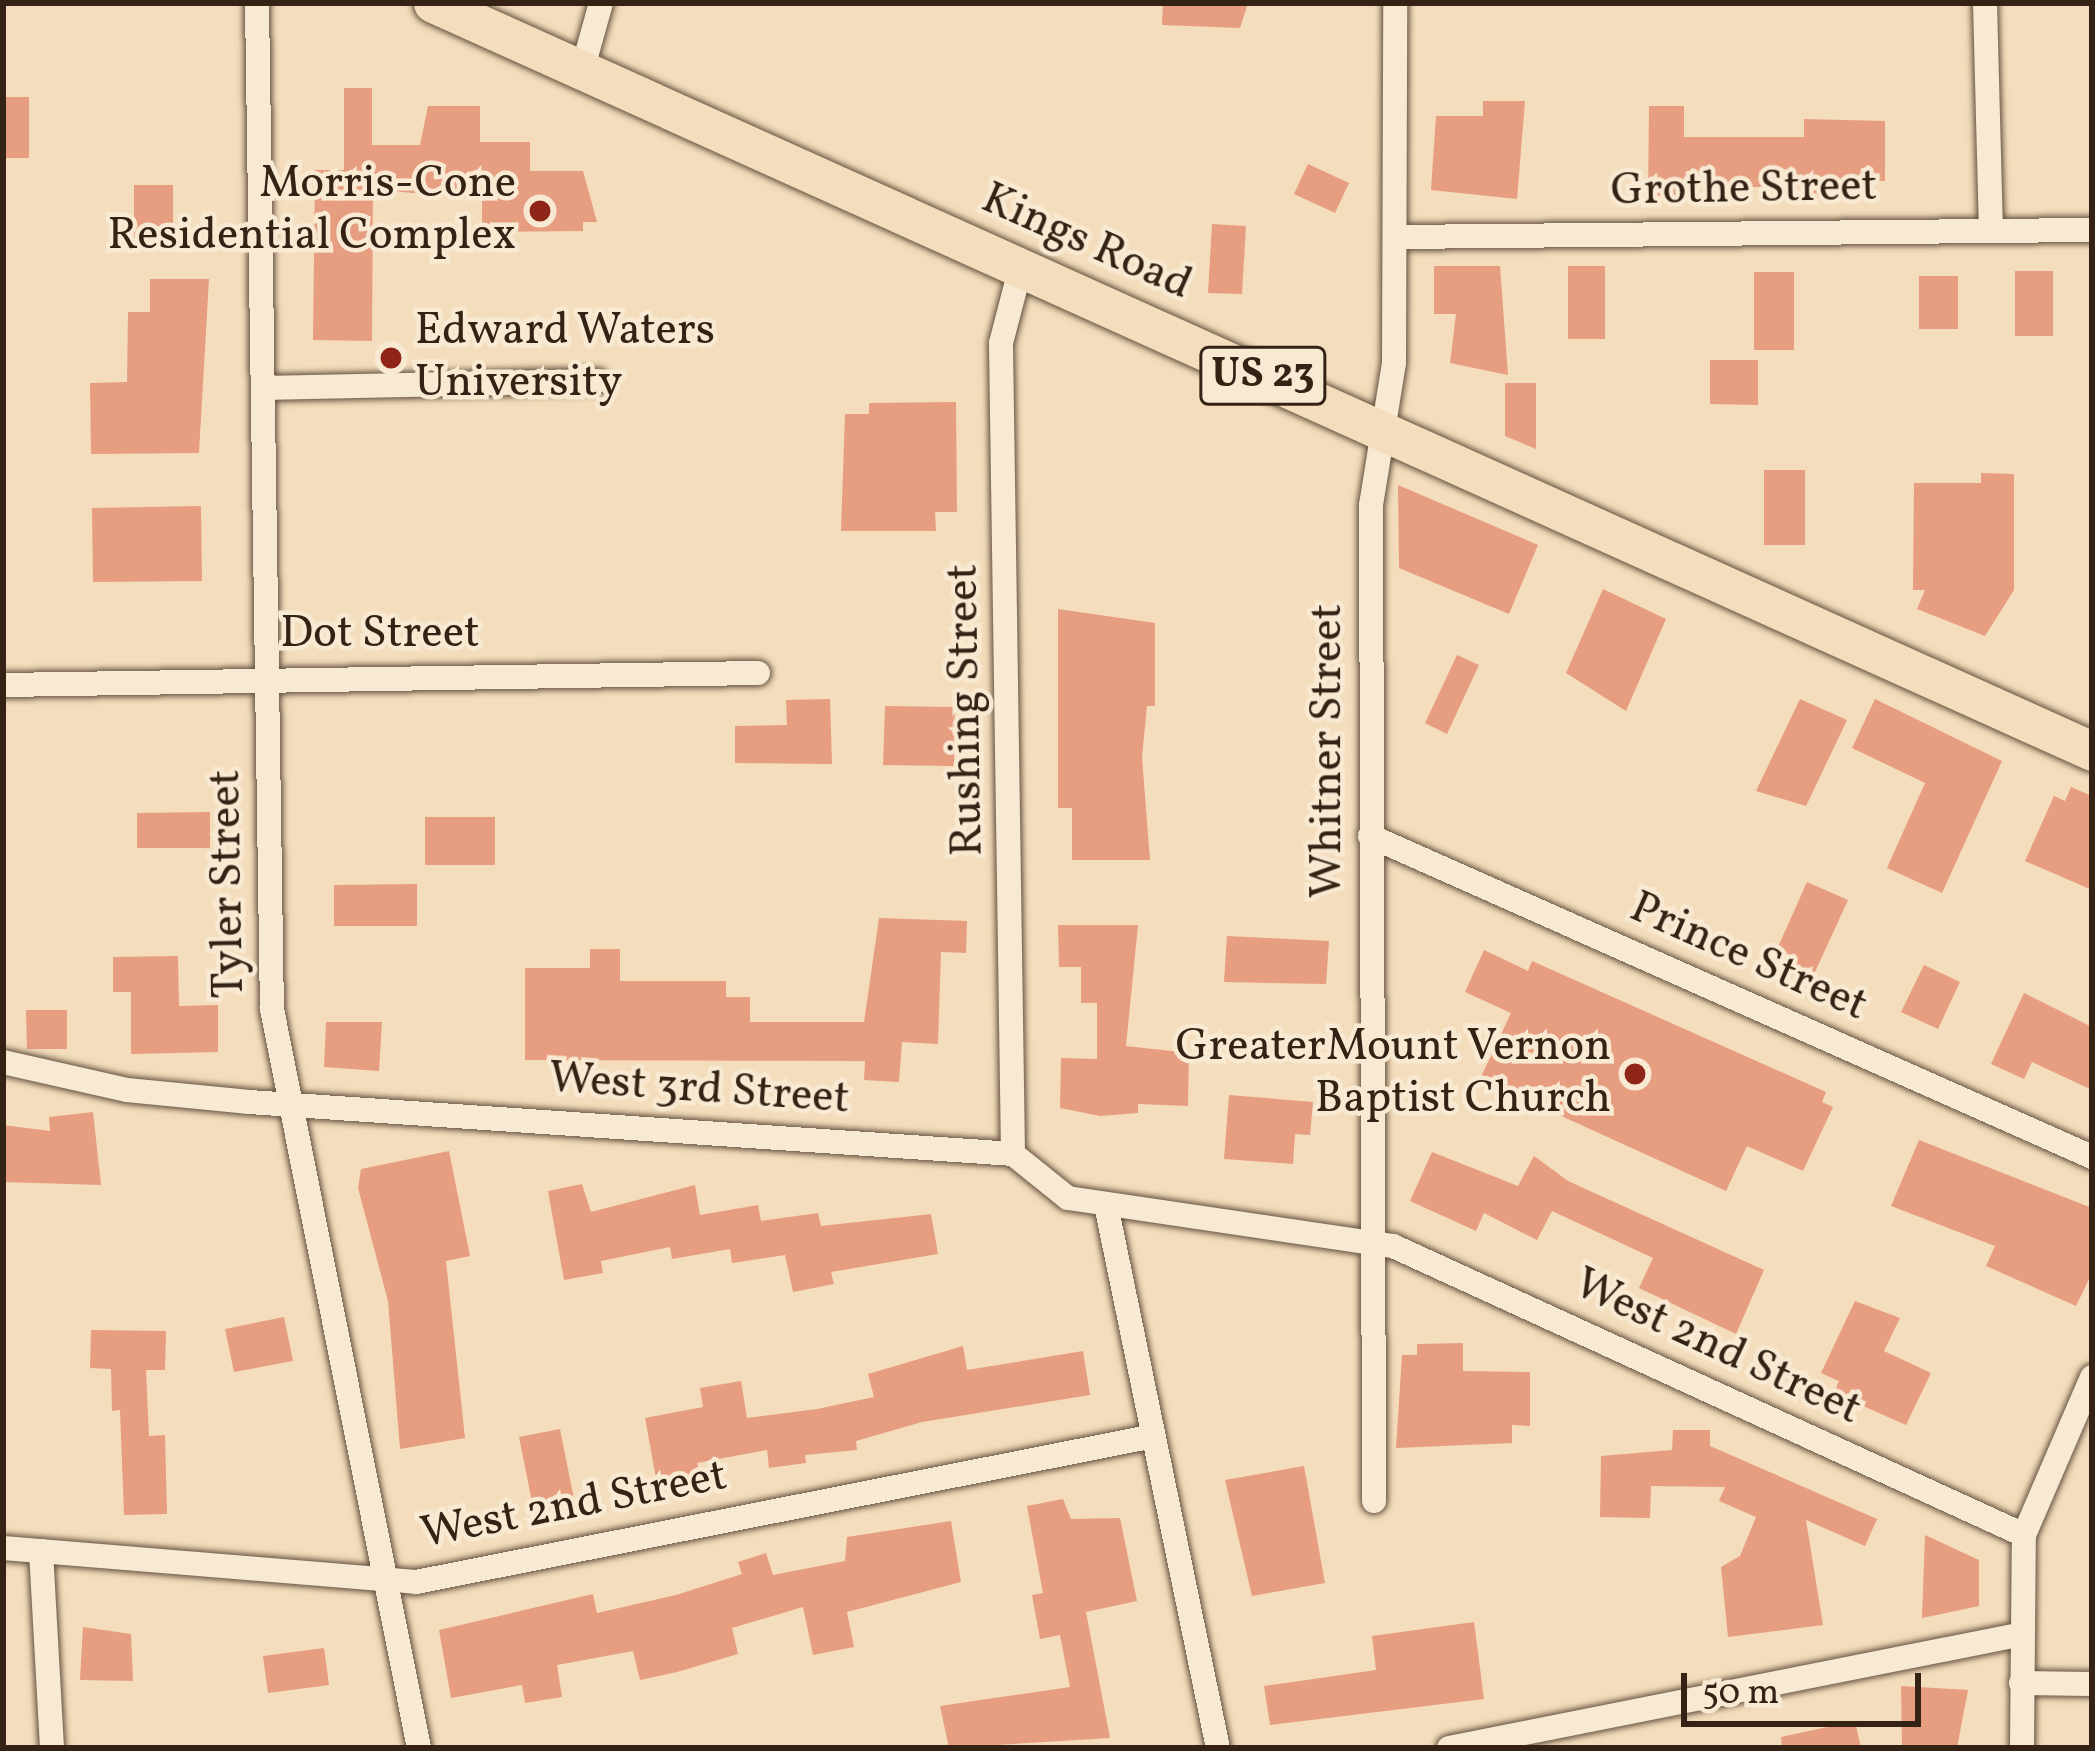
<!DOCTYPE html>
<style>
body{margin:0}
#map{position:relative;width:2095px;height:1751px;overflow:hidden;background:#f4ddbc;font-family:Vollkorn,serif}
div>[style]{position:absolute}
.building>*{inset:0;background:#e79d80}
.roads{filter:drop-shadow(0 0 3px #64523f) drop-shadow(0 0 3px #64523f)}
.street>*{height:24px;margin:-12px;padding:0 12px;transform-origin:12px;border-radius:12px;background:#f8e9d3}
.primary>*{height:39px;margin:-19.5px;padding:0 19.5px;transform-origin:19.5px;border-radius:19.5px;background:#f4ddbc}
.dots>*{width:33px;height:33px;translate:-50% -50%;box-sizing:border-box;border:6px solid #f8e9d3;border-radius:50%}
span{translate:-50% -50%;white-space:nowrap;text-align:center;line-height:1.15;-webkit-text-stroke:9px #f8e9d3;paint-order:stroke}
.shield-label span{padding:3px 9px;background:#f8e9d3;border:3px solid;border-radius:9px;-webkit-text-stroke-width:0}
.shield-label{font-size:42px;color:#342315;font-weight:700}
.poi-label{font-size:45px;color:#342315}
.right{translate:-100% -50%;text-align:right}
.left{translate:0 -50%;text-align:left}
.street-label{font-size:45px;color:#342315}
.frame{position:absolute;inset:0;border:6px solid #342315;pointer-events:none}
.scale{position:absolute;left:1681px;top:1673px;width:240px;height:54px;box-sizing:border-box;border:6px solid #342315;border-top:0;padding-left:15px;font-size:36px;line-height:42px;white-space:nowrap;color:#342315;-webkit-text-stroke:9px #f8e9d3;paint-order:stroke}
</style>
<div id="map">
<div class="building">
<i style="clip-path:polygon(1163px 3px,1248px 3px,1240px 28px,1162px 25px)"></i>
<i style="clip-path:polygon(344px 88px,372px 88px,372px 145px,420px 145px,428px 106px,480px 106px,480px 142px,530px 142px,530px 171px,583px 171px,597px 222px,583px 222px,583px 231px,482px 232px,482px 200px,373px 189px,372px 341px,313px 340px,315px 170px,344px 170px)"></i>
<i style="clip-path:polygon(3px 97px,29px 97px,29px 158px,3px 158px)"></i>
<i style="clip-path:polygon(1483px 101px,1525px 101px,1517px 199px,1431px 190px,1436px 116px,1483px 116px)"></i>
<i style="clip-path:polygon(1649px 106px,1684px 106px,1684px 137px,1804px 137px,1804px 119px,1885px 121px,1885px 181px,1838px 181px,1838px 198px,1804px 198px,1804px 187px,1684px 187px,1684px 199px,1648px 198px)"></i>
<i style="clip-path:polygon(1308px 164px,1349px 183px,1335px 213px,1294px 194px)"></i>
<i style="clip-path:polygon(134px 185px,173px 185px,173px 238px,134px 238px)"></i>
<i style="clip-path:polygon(1212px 224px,1246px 226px,1242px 294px,1208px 293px)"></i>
<i style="clip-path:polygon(1434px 266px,1500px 266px,1508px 375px,1450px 363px,1456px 314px,1434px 314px)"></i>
<i style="clip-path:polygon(1568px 266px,1605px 266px,1605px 339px,1568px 339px)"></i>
<i style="clip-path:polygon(2015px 271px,2053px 271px,2053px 336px,2015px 336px)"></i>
<i style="clip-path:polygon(1754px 272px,1794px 272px,1794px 350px,1754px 350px)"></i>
<i style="clip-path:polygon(1919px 276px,1958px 276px,1958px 329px,1919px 329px)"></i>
<i style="clip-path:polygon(150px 279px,209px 279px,199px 453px,91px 454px,90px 383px,127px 382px,128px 312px,150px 312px)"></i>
<i style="clip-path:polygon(1710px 360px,1758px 360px,1758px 405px,1710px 404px)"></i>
<i style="clip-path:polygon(1505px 383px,1536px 383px,1536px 449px,1505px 436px)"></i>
<i style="clip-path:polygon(956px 402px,957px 512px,935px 512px,936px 531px,841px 531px,845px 414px,869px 414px,869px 403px)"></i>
<i style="clip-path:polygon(1764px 470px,1805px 470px,1805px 545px,1764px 545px)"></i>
<i style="clip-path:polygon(1981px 473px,2014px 474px,2014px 590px,1985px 636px,1917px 609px,1925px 590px,1913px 590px,1914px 483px,1981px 483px)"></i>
<i style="clip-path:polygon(1398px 485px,1538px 545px,1509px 614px,1399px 568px)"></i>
<i style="clip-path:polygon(201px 506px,202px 581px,93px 582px,92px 508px)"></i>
<i style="clip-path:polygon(1603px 589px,1666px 619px,1626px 711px,1566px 673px)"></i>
<i style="clip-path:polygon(1058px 609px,1155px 623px,1155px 706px,1147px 706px,1142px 757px,1150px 860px,1072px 860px,1072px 808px,1058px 808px)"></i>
<i style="clip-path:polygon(1457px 655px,1479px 665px,1447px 734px,1425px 723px)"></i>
<i style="clip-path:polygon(830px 699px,832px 764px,735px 763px,735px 726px,787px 725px,786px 700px)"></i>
<i style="clip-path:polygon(1800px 699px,1847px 720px,1806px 806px,1756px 791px)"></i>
<i style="clip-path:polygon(1875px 699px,2002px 761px,1942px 893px,1887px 868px,1925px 783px,1852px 748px)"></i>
<i style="clip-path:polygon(885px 706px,955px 707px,954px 766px,883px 765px)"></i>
<i style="clip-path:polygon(2071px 787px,2092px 796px,2092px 890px,2025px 861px,2054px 796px,2065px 801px)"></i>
<i style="clip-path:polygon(210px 812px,210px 848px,137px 848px,137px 813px)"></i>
<i style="clip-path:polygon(425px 817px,495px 817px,495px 865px,425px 865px)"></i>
<i style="clip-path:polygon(1807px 882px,1848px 900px,1810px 983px,1770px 965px)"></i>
<i style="clip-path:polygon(417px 884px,417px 926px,334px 926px,334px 885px)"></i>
<i style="clip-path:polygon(879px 918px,967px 921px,966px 953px,941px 952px,938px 1044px,902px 1042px,899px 1082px,864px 1080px,865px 1061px,525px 1060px,525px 968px,590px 968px,590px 949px,620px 949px,620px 981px,726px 981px,726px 997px,750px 997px,750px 1022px,864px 1022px)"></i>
<i style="clip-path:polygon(1058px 925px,1138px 925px,1126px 1046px,1189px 1053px,1188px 1106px,1138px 1104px,1138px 1113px,1100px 1116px,1060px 1108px,1061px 1058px,1097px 1059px,1097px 1003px,1081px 1003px,1081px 967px,1059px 967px)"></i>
<i style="clip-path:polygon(1227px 936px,1329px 941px,1326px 984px,1224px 982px)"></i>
<i style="clip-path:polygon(1484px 950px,1528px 971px,1532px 961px,1826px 1092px,1822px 1102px,1833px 1107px,1803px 1171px,1747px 1146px,1726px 1191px,1480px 1079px,1511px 1013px,1465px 992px)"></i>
<i style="clip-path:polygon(178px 956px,179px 1006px,218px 1005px,218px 1052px,131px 1054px,131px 992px,113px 992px,113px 957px)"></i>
<i style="clip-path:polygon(1924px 965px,1960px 982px,1938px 1029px,1901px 1012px)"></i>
<i style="clip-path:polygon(2024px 993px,2092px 1027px,2092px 1090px,2032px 1062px,2024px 1079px,1991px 1064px)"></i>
<i style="clip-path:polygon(26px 1010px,67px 1010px,67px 1049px,27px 1049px)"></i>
<i style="clip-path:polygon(326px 1022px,382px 1022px,379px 1071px,324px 1067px)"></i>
<i style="clip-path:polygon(1229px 1095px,1313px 1102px,1310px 1135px,1295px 1134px,1293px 1164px,1224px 1159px)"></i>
<i style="clip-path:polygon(93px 1112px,101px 1185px,3px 1182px,3px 1125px,50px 1131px,49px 1117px)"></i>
<i style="clip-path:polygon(1919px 1140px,2092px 1208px,2092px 1273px,2076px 1306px,1986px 1266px,1995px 1246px,1891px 1206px)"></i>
<i style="clip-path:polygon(449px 1151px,470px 1256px,446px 1261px,465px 1438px,400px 1449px,388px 1301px,358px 1188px,361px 1169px)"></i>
<i style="clip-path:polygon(1432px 1152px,1518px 1186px,1534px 1156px,1568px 1181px,1764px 1270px,1736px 1334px,1639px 1288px,1653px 1258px,1552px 1211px,1537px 1240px,1484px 1213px,1476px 1231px,1410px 1201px)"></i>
<i style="clip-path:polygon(582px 1184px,591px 1212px,695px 1185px,700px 1215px,758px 1205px,761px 1221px,818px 1213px,821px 1226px,931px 1214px,938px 1254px,831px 1272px,834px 1284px,793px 1292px,785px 1255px,732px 1263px,730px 1249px,672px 1259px,670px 1247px,601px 1261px,603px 1273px,564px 1280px,548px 1191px)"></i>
<i style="clip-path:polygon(1855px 1301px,1900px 1318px,1884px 1351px,1931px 1373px,1906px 1425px,1834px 1393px,1839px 1381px,1821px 1373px)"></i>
<i style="clip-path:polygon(284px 1317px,293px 1361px,234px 1372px,225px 1329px)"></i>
<i style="clip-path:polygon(91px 1330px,166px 1331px,165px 1370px,146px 1370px,149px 1436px,165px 1435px,167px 1514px,124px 1515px,120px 1410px,112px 1411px,111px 1369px,90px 1368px)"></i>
<i style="clip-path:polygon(1463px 1343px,1463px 1371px,1530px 1372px,1530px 1426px,1512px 1425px,1512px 1443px,1396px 1448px,1402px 1355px,1417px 1355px,1417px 1344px)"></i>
<i style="clip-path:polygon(963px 1346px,967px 1370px,1083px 1351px,1090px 1395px,922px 1422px,856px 1441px,857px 1450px,805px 1455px,806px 1463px,769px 1468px,767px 1450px,697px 1463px,700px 1476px,657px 1484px,645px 1418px,703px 1407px,700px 1388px,741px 1381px,747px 1418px,817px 1409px,874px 1397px,868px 1374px)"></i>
<i style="clip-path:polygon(560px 1429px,575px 1504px,534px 1512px,519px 1437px)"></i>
<i style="clip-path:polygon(1673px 1430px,1710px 1430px,1710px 1446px,1877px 1519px,1865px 1546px,1806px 1520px,1823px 1625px,1728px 1637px,1721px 1567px,1740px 1556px,1756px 1517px,1719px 1501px,1725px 1487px,1651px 1486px,1650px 1518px,1600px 1517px,1601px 1456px,1672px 1450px)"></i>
<i style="clip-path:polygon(1304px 1466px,1325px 1583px,1252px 1596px,1225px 1480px)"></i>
<i style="clip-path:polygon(1063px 1499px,1071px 1519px,1120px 1518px,1137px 1601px,1086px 1612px,1110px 1738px,949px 1748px,940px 1706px,1070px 1687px,1060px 1635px,1040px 1639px,1032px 1595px,1043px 1593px,1027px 1506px)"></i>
<i style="clip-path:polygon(951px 1521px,961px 1582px,847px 1612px,854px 1647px,813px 1655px,803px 1607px,732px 1628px,738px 1654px,677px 1672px,640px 1680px,633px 1651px,557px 1665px,562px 1697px,525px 1703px,522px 1685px,451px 1698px,439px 1630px,593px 1594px,597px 1613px,676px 1595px,742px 1574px,738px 1562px,766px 1553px,773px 1575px,845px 1561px,847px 1537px)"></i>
<i style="clip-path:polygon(1925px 1535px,1979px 1560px,1979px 1606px,1922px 1618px)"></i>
<i style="clip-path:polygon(1474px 1622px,1484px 1699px,1270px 1725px,1264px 1686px,1376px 1670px,1372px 1636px)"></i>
<i style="clip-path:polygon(83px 1627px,131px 1634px,133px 1681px,80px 1680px)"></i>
<i style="clip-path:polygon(324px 1648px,329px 1685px,268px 1693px,263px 1656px)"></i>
<i style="clip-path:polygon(1901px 1686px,1968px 1690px,1957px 1748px,1902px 1748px)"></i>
<i style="clip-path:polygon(1855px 1721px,1861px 1748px,1782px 1748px,1781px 1737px)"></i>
</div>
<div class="roads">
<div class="street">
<i style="left:257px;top:3px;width:1006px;rotate:89.15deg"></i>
<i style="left:272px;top:1009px;width:753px;rotate:78.75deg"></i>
<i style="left:1985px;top:3px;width:226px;rotate:88.5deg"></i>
<i style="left:582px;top:71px;width:71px;rotate:-74.4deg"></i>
<i style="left:1397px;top:237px;width:695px;rotate:-0.58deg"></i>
<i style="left:263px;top:388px;width:334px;rotate:-1.2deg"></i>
<i style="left:3px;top:685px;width:755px;rotate:-0.91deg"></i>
<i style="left:1370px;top:836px;width:790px;rotate:23.97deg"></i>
<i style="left:3px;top:1062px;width:127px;rotate:12.7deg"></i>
<i style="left:127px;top:1090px;width:123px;rotate:5.6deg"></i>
<i style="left:249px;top:1102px;width:766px;rotate:3.89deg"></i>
<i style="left:1013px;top:1154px;width:70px;rotate:38.7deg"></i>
<i style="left:1068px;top:1198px;width:329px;rotate:8.4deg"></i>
<i style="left:1393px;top:1246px;width:694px;rotate:24.61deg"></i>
<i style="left:1013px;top:1154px;width:811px;rotate:-90.85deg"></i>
<i style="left:1001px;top:343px;width:80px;rotate:-75.4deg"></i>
<i style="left:1106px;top:1205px;width:554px;rotate:78.35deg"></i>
<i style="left:1374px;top:1501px;width:996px;rotate:-90.17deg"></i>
<i style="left:1371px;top:505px;width:144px;rotate:-80.8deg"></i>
<i style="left:1394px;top:363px;width:360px;rotate:-89.8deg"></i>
<i style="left:3px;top:1548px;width:414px;rotate:4.7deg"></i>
<i style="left:416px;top:1582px;width:752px;rotate:-11.19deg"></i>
<i style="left:41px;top:1551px;width:197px;rotate:86.8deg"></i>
<i style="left:2021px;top:1683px;width:71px;rotate:0.8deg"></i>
<i style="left:1449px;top:1748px;width:580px;rotate:-11.23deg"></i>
<i style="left:2022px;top:1748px;width:213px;rotate:-89.5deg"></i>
<i style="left:2024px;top:1535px;width:172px;rotate:-66.7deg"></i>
</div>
<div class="primary">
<i style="left:433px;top:3px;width:1820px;rotate:24.27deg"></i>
</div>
</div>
<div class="dots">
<i style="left:540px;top:211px;background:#8f2418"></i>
<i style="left:391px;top:358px;background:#8f2418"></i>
<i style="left:1635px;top:1074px;background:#8f2418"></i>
</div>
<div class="shield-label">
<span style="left:1263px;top:376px">US 23</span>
</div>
<div class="poi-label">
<span class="right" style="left:516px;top:211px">Morris-Cone<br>Residential Complex</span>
<span class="left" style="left:415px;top:358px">Edward Waters<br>University</span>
<span class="right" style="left:1611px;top:1074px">GreaterMount Vernon<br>Baptist Church</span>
</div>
<div class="street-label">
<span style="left:1744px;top:190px;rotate:-1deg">Grothe Street</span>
<span style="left:1086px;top:243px;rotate:24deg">Kings Road</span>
<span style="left:380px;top:635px">Dot Street</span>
<span style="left:967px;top:710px;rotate:-91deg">Rushing Street</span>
<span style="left:1329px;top:751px;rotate:-90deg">Whitner Street</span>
<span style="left:229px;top:884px;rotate:-91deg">Tyler Street</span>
<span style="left:1748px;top:958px;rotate:24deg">Prince Street</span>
<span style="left:699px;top:1090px;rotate:4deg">West 3rd Street</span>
<span style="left:1717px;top:1348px;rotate:25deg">West 2nd Street</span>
<span style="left:574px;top:1506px;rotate:-11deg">West 2nd Street</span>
</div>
<div class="frame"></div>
<div class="scale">50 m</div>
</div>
